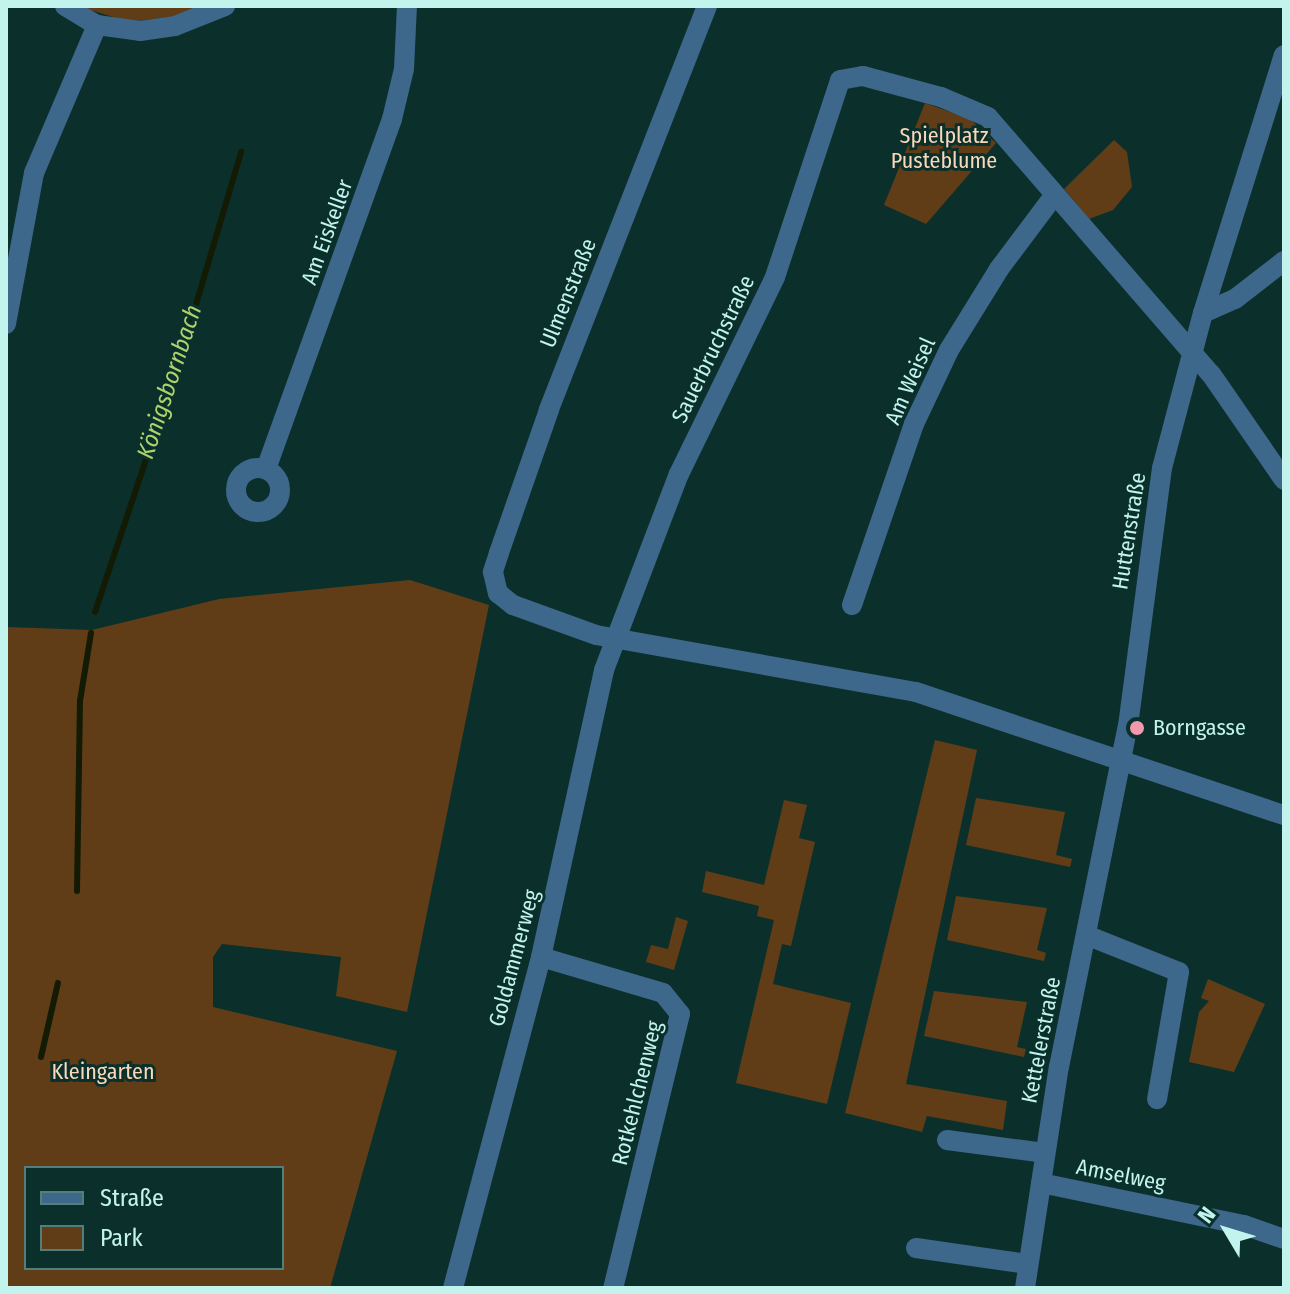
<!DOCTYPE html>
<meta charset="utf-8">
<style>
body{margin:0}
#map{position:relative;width:1290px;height:1294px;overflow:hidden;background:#0b302c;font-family:"Fira Sans Condensed",sans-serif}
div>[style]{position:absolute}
.green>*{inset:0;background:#603d16}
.stream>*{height:6px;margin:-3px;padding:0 3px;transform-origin:3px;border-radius:3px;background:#131b04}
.street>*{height:20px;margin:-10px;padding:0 10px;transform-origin:10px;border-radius:10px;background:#3d678b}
.street>.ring{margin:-10px;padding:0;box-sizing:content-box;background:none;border:20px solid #3d678b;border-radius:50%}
.dots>*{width:22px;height:22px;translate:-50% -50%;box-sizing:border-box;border:4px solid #0b302c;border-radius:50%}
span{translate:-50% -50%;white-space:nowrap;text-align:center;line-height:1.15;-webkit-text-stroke:6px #0b302c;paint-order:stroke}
.park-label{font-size:22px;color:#f9d9ba}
.street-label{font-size:22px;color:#c2f4ed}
.poi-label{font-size:22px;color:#c2f4ed}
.left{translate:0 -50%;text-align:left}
.water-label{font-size:24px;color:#aed36d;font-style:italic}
.frame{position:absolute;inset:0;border:8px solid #c2f4ed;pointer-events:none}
.legend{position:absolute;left:24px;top:1166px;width:260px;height:104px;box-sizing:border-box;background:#0b302c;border:2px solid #547e79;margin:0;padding:10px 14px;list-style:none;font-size:24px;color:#c2f4ed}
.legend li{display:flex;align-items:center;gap:16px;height:40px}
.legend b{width:40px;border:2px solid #547e79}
.north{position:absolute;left:1186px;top:1190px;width:80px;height:80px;-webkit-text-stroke:6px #0b302c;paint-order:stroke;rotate:308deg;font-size:22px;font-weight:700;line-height:32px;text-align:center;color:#c2f4ed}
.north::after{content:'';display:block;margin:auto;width:28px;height:36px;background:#c2f4ed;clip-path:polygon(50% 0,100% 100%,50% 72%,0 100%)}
</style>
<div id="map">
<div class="green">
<i style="clip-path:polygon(78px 6px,201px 6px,179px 16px,129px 22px)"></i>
<i style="clip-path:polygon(925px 103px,970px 119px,996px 143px,926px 224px,884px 205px)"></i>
<i style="clip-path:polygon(1114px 140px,1127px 152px,1132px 187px,1113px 210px,1089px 219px,1064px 189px)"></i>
<i style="clip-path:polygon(evenodd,410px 580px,489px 605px,407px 1012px,336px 996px,341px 957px,222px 944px,213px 957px,213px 1007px,397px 1051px,330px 1288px,6px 1288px,6px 627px,92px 630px,219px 599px,410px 580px,26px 1168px,282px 1168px,282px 1268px,26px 1268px,26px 1168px)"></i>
<i style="clip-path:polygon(935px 740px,977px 750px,906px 1084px,1007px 1101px,1003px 1130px,927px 1116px,922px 1132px,845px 1113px)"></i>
<i style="clip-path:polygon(976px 798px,1065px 812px,1056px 855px,1072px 859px,1070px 867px,966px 845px)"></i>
<i style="clip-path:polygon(784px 800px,807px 805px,799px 838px,815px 842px,791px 946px,782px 944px,773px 984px,851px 1003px,827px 1104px,736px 1083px,774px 920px,757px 916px,759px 906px,702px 892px,706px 871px,764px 885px)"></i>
<i style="clip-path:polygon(956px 896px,1047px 908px,1037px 950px,1046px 953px,1044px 961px,947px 940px)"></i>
<i style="clip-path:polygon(676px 917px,688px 921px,674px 970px,646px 962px,651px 945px,668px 949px)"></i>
<i style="clip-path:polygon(1208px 979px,1265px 1004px,1234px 1072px,1189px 1062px,1199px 1012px,1209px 1001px,1201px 998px)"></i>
<i style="clip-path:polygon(934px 991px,1027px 1002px,1017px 1047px,1026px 1049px,1024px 1057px,924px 1036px)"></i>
</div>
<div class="stream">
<i style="left:95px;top:612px;width:271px;rotate:-71.5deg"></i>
<i style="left:181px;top:355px;width:212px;rotate:-73.5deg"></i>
<i style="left:77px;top:891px;width:190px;rotate:-89.1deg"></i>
<i style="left:80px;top:701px;width:69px;rotate:-80.8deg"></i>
<i style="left:41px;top:1057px;width:76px;rotate:-77.1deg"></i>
</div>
<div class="street">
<i style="left:65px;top:6px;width:37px;rotate:31deg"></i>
<i style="left:97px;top:25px;width:43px;rotate:7.9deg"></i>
<i style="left:140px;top:31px;width:35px;rotate:-8deg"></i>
<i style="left:175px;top:26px;width:54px;rotate:-21.8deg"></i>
<i style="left:707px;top:6px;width:434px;rotate:111.4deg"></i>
<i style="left:549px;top:410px;width:151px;rotate:109.3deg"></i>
<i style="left:499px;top:553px;width:20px;rotate:108deg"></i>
<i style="left:493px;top:572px;width:22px;rotate:77deg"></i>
<i style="left:498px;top:593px;width:19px;rotate:39deg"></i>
<i style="left:513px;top:605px;width:88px;rotate:19.9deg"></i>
<i style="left:596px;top:635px;width:325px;rotate:10.1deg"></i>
<i style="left:916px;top:692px;width:388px;rotate:18.5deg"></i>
<i style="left:1203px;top:313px;width:35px;rotate:-24deg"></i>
<i style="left:1235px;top:299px;width:62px;rotate:-37.8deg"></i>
<i style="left:6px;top:324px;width:154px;rotate:-79.5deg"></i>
<i style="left:34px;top:173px;width:161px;rotate:-66.9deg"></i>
<i class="ring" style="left:236px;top:468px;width:24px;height:24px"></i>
<i style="left:266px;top:469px;width:372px;rotate:-70.2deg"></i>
<i style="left:392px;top:119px;width:51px;rotate:-76.5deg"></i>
<i style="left:404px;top:69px;width:63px;rotate:-87.3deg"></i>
<i style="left:852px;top:605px;width:191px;rotate:-71.1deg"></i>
<i style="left:914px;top:424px;width:82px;rotate:-64.7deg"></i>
<i style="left:949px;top:350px;width:95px;rotate:-58.3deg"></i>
<i style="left:999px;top:269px;width:90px;rotate:-53.1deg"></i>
<i style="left:1086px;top:935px;width:100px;rotate:21.7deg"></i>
<i style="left:1179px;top:972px;width:129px;rotate:99.8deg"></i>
<i style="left:541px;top:957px;width:127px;rotate:16.4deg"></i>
<i style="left:663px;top:993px;width:27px;rotate:51deg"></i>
<i style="left:680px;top:1014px;width:282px;rotate:103.7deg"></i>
<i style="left:947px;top:1140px;width:98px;rotate:7.6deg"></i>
<i style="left:1041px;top:1183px;width:207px;rotate:11.7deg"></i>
<i style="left:1244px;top:1225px;width:42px;rotate:19.3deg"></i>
<i style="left:916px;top:1248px;width:112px;rotate:8.2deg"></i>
<i style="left:453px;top:1288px;width:342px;rotate:-75.1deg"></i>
<i style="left:541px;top:957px;width:294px;rotate:-77.6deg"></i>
<i style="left:604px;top:670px;width:210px;rotate:-69.1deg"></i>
<i style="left:679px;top:474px;width:219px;rotate:-64deg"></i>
<i style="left:775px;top:277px;width:207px;rotate:-71.7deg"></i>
<i style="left:840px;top:80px;width:23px;rotate:-10deg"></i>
<i style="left:863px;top:76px;width:81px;rotate:15.1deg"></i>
<i style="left:941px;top:97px;width:51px;rotate:23.1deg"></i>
<i style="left:988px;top:117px;width:340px;rotate:49.1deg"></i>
<i style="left:1211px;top:374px;width:129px;rotate:55.4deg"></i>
<i style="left:1025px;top:1288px;width:224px;rotate:-81.3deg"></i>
<i style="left:1059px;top:1067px;width:348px;rotate:-78.6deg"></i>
<i style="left:1128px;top:726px;width:260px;rotate:-82.5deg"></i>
<i style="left:1162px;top:468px;width:160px;rotate:-75.2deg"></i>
<i style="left:1203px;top:313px;width:270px;rotate:-72.6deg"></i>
</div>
<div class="dots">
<i style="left:1137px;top:728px;background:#f29aad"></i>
</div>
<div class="park-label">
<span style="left:944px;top:148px">Spielplatz<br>Pusteblume</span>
<span style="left:103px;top:1072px">Kleingarten</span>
</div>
<div class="street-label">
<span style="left:327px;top:232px;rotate:-70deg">Am Eiskeller</span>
<span style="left:568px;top:293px;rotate:-68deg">Ulmenstraße</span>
<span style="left:713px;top:349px;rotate:-64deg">Sauerbruchstraße</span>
<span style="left:910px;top:381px;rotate:-66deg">Am Weisel</span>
<span style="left:1129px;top:531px;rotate:-81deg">Huttenstraße</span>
<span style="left:514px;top:958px;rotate:-75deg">Goldammerweg</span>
<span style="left:1041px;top:1040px;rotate:-79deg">Kettelerstraße</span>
<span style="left:637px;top:1093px;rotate:-76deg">Rotkehlchenweg</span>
<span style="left:1121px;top:1175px;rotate:11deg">Amselweg</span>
</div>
<div class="poi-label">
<span class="left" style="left:1153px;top:728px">Borngasse</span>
</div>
<div class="water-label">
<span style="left:170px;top:382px;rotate:-72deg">Königsbornbach</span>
</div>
<div class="frame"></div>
<ul class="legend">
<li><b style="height:10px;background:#3d678b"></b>Straße</li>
<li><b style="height:22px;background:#603d16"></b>Park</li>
</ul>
<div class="north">N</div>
</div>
